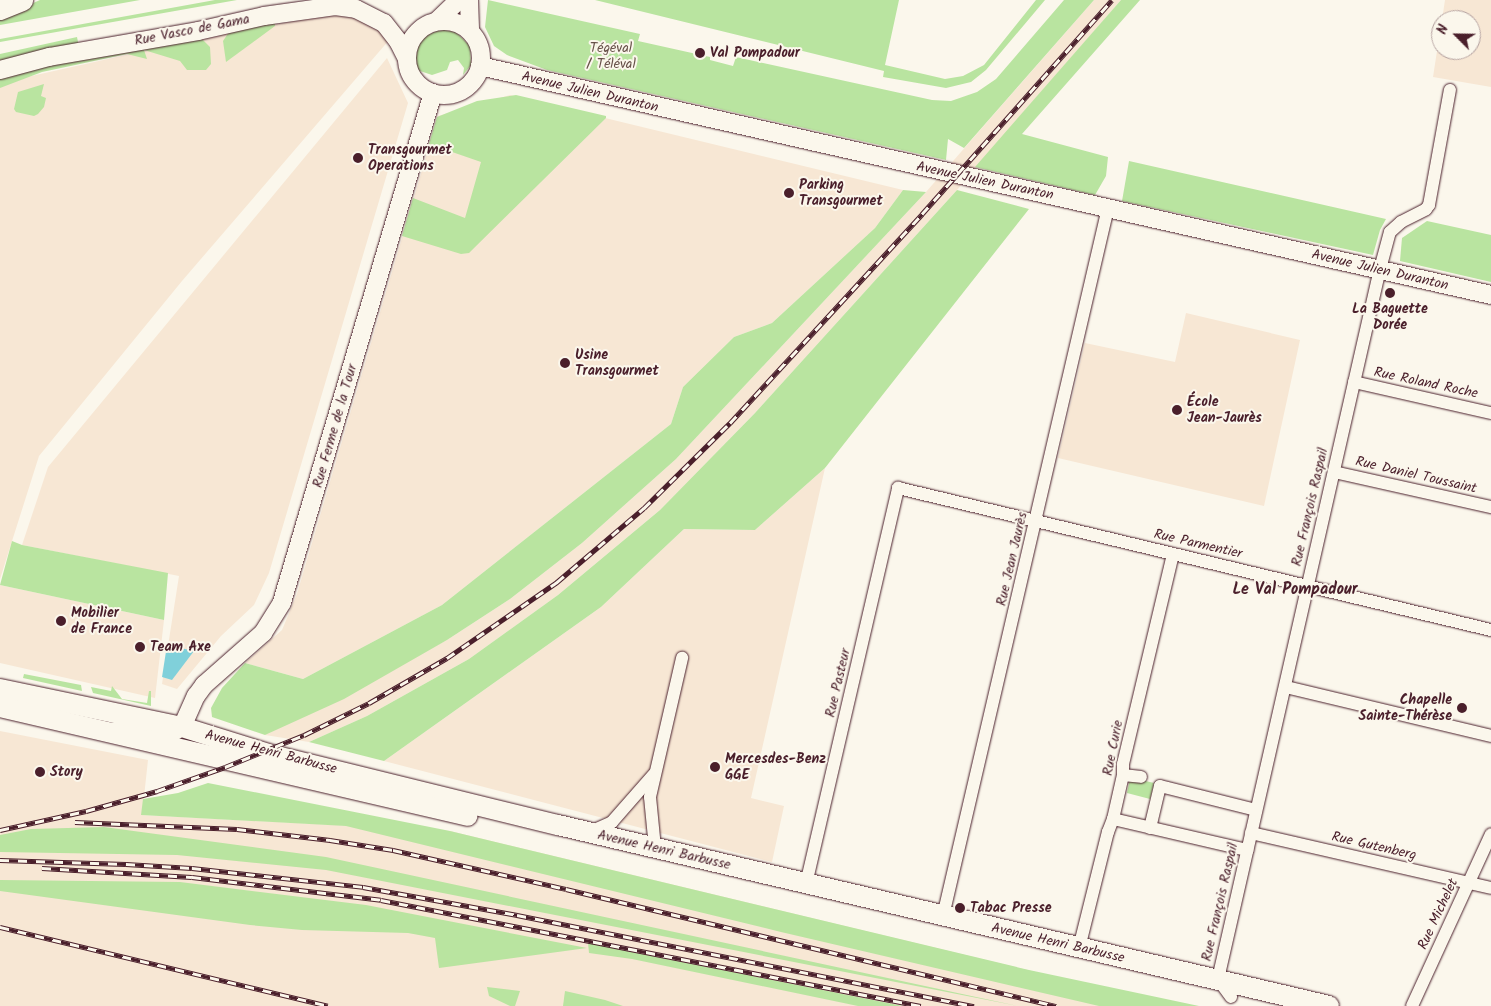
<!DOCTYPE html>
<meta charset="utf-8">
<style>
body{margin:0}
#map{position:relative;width:1491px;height:1006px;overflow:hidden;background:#fbf7ec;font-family:Kalam,sans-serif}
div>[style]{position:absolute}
.built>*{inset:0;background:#f7e7d4}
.green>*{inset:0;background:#b9e4a0}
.water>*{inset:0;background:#80d0da}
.roads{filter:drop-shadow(0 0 1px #4a1f2b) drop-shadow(0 0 1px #4a1f2b)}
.street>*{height:12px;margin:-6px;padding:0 6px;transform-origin:6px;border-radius:6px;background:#fbf7ec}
.secondary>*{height:18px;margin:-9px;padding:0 9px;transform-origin:9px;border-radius:9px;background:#fbf7ec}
.secondary>.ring{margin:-9px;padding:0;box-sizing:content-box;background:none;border:18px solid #fbf7ec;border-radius:50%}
.primary>*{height:20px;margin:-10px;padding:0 10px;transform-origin:10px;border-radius:10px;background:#fbf7ec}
.highway>*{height:22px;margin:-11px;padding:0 11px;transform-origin:11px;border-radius:11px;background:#fbf7ec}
.rail>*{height:5px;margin-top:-2.5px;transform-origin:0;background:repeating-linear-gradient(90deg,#fbf7ec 0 9px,#4a1f2b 0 18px);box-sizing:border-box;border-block:1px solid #4a1f2b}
.dots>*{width:14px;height:14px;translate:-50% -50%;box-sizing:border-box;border:2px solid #fbf7ec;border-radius:50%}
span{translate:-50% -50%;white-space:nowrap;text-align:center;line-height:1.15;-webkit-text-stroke:4px #fbf7ec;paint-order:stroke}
.street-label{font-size:14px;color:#4a1f2b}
.park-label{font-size:14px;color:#665048}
.poi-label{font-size:14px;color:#4a1f2b;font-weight:700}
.left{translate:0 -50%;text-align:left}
.right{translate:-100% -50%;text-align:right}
.quarter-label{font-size:16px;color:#4a1f2b;font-weight:700}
.north{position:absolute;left:1431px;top:10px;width:50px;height:50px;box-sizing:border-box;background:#fbf7ec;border:1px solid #b4a19f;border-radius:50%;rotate:293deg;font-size:14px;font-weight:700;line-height:20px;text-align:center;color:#4a1f2b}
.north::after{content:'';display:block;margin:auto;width:18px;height:22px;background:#4a1f2b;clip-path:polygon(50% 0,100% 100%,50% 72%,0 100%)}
</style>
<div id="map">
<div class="built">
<i style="clip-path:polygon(1094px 0,1121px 0,957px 190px,755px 413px,660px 510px,558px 595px,469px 659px,367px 716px,309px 742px,265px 735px,447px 640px,510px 599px,582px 543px,676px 459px,926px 192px)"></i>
<i style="clip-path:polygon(1445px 0,1491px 0,1491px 87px,1433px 77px,1441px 25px,1441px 50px,1471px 50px,1471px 20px,1442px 20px)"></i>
<i style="clip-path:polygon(337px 13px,351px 13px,373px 23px,390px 39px,182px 281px,39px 456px,0 579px,0 83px,198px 39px)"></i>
<i style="clip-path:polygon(387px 58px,408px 103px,269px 573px,254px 605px,221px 636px,177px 689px,162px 684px,179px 576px,22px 545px,48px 467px)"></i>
<i style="clip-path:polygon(510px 95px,903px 190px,875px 228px,772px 323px,734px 337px,683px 387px,671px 424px,442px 605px,303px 679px,245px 663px,282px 630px,297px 594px,438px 116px)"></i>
<i style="clip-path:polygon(1186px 313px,1300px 340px,1264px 506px,1058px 458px,1085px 343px,1175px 362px)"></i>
<i style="clip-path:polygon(825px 468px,751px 798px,784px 806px,772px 862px,384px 761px,601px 607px,684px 529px,755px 530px)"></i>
<i style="clip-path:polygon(0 585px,164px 620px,155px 698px,0 663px)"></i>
<i style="clip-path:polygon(0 731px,148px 760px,142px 815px,450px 831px,1177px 1006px,0 1006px)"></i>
</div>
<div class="green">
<i style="clip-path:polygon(40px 0,140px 0,0 25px,0 18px)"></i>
<i style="clip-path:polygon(215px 0,237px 0,0 42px,0 39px)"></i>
<i style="clip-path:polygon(488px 0,640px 34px,638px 41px,710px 57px,710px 60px,733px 66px,736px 57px,932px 100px,951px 101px,977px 92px,996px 79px,1064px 0,1094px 0,964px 148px,948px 139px,946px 160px,547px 70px,507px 55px,494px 46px,485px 27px)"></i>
<i style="clip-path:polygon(595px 0,899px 0,885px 65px,945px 79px,963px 76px,984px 65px,1036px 0,1045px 0,986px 70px,971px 82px,946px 88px,883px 77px,884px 71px)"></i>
<i style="clip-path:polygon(1121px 0,1140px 0,1022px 134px,1108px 157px,1106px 176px,1095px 195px,975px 167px)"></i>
<i style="clip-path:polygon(275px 23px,275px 26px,226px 62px,223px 41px,229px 32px)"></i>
<i style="clip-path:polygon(441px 29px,456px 32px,470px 46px,471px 65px,463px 75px,464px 68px,458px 60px,450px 62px,447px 70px,432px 75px,417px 70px,415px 62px,418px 44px,423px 37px)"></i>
<i style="clip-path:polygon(199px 36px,210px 47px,211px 64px,206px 70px,187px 70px,180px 61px,144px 50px,147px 59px,127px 54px,42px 72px,0 88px,0 79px,36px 67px)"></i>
<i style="clip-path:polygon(77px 37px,79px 47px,0 64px,0 54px)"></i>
<i style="clip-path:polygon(44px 84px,41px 96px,46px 98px,44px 107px,38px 114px,34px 116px,16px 112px,14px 109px,18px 92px)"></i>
<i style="clip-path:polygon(516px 95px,606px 116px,606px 118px,469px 253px,461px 254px,402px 236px,413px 198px,465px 218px,481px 162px,429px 144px,437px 117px,477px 101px)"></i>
<i style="clip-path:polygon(1129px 161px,1386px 219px,1380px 230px,1373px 255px,1122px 201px)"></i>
<i style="clip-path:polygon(903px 190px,926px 192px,676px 459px,582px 543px,510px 599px,447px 640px,344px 699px,265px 735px,212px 717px,211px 708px,222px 688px,245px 663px,303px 679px,442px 605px,671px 424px,683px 387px,734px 337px,772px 323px,875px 228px)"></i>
<i style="clip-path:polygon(957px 190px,1029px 209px,825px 468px,755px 530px,684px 529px,601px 607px,384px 761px,309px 742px,367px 716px,469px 659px,558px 595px,660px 510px,755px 413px)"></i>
<i style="clip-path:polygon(1427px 221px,1491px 235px,1491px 282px,1400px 261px,1402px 238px)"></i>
<i style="clip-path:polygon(12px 541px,22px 545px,168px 573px,164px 620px,0 585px)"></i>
<i style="clip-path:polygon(24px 674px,81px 685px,82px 691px,23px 678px)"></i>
<i style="clip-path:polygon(112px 686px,122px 699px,147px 703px,149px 691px,151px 691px,151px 706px,93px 693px,91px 687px,111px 691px)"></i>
<i style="clip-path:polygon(1133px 778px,1154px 783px,1150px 799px,1127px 793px,1130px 779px)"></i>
<i style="clip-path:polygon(208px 783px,450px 831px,1029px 970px,1199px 1006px,1099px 1006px,781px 932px,346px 826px,141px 815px,143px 799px,178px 793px)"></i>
<i style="clip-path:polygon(104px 827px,326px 857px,1018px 1006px,326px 870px,177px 855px,0 852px,0 835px,31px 829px)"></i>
<i style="clip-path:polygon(0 880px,180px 882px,366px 905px,587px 948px,439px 968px,435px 938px,408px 933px,302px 930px,250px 925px,0 891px)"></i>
<i style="clip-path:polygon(588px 943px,642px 954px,903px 1006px,858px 1006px,632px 959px,589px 953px)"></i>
<i style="clip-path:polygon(487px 987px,520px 991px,515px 1006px,510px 1006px,489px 996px)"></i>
<i style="clip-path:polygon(565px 991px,605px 1000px,623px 1006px,563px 1006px)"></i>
</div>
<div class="water">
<i style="clip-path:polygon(167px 645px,194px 651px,172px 680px,162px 677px)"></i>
</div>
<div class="roads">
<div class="street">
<i style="left:1354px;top:382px;width:140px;rotate:12.8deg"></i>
<i style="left:1334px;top:472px;width:161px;rotate:12.6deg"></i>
<i style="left:1286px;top:687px;width:211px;rotate:13.4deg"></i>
<i style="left:1123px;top:775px;width:18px;rotate:6deg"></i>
<i style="left:1113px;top:819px;width:138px;rotate:13deg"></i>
<i style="left:1150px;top:828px;width:43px;rotate:-76.6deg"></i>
<i style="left:1160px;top:786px;width:99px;rotate:14deg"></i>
<i style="left:590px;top:832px;width:24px;rotate:-24deg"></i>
<i style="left:612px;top:822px;width:64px;rotate:-48.8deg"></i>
<i style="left:1251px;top:833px;width:246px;rotate:12.9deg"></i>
<i style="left:655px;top:848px;width:51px;rotate:-95.6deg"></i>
<i style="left:650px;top:797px;width:143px;rotate:-77deg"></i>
<i style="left:806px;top:884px;width:407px;rotate:-76.9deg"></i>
<i style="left:898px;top:488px;width:610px;rotate:13.47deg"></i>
<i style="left:943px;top:916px;width:727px;rotate:-76.88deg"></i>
<i style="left:1079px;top:948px;width:120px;rotate:-76deg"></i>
<i style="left:1108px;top:832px;width:14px;rotate:-69deg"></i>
<i style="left:1113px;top:819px;width:45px;rotate:-77.2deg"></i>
<i style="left:1123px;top:775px;width:11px;rotate:-90deg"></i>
<i style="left:1123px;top:764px;width:216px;rotate:-76.6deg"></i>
<i style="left:1231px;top:997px;width:22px;rotate:-126deg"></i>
<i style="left:1218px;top:979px;width:728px;rotate:-77.15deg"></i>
<i style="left:1380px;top:269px;width:38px;rotate:-75deg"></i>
<i style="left:1390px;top:232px;width:15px;rotate:-42deg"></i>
<i style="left:1401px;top:222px;width:28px;rotate:-27deg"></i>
<i style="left:1426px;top:209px;width:5px;rotate:-53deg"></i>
<i style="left:1429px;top:205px;width:117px;rotate:-79.7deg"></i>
<i style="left:1412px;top:1006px;width:189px;rotate:-65.3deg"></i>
</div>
<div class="secondary">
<i style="left:469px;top:0;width:31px;rotate:88deg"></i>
<i style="left:437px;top:21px;width:30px;rotate:-44deg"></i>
<i class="ring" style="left:407px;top:21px;width:56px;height:56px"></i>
<i style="left:480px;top:66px;width:1037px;rotate:12.76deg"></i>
<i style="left:0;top:70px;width:51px;rotate:-14.9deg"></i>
<i style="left:49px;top:57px;width:151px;rotate:-9.9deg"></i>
<i style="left:198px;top:31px;width:68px;rotate:-12.8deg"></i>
<i style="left:264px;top:16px;width:72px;rotate:-8deg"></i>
<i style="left:335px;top:6px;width:21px;rotate:8deg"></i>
<i style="left:356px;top:9px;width:31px;rotate:27deg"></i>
<i style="left:384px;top:23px;width:23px;rotate:52deg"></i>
<i style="left:398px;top:41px;width:20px;rotate:63deg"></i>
<i style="left:111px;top:732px;width:26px;rotate:-9deg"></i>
<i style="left:137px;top:728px;width:32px;rotate:13deg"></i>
<i style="left:168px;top:735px;width:16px;rotate:-30deg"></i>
<i style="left:182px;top:727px;width:34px;rotate:-66deg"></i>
<i style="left:196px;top:696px;width:14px;rotate:-54deg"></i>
<i style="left:204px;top:685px;width:79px;rotate:-41.4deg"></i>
<i style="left:263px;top:633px;width:36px;rotate:-58deg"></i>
<i style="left:282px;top:602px;width:531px;rotate:-73.48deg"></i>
</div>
<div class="primary">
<i style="left:0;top:689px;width:186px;rotate:11.8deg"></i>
<i style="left:182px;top:727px;width:90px;rotate:17.4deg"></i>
<i style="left:268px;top:754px;width:299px;rotate:13.8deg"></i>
<i style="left:558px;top:825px;width:792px;rotate:13.21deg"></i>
<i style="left:0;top:707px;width:480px;rotate:13.1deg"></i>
</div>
<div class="highway">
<i style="left:0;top:9px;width:24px;rotate:-22deg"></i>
</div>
</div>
<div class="rail">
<i style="left:75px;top:822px;width:162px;rotate:2.5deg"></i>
<i style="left:237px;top:829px;width:94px;rotate:6.7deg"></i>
<i style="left:330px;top:840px;width:64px;rotate:9deg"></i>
<i style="left:393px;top:850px;width:177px;rotate:12.7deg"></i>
<i style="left:566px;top:889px;width:504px;rotate:13.43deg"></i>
<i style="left:0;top:830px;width:88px;rotate:-12.5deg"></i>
<i style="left:86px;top:811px;width:74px;rotate:-15.7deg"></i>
<i style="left:157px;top:791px;width:72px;rotate:-19.4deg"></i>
<i style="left:225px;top:767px;width:85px;rotate:-22.1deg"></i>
<i style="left:304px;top:735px;width:72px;rotate:-26.2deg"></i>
<i style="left:369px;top:703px;width:90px;rotate:-30deg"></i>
<i style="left:447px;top:658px;width:134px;rotate:-34.6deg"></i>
<i style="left:557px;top:582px;width:114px;rotate:-40.4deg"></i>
<i style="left:644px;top:508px;width:121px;rotate:-44.7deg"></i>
<i style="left:730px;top:423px;width:284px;rotate:-47.4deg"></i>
<i style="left:922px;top:214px;width:286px;rotate:-48.4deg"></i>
<i style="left:0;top:860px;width:126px;rotate:1.8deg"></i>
<i style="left:126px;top:864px;width:66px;rotate:3.5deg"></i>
<i style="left:192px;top:868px;width:172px;rotate:6.3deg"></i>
<i style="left:363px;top:887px;width:157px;rotate:10.3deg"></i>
<i style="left:517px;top:915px;width:466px;rotate:11.3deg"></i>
<i style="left:42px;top:868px;width:150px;rotate:3.4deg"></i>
<i style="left:192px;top:877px;width:190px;rotate:6.9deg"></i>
<i style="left:381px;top:900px;width:550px;rotate:11.11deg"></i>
<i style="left:0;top:927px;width:337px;rotate:13.5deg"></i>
</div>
<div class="dots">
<i style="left:700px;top:53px;background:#4a1f2b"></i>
<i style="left:358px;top:158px;background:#4a1f2b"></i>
<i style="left:789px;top:193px;background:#4a1f2b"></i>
<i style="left:1390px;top:293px;background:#4a1f2b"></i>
<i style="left:565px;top:363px;background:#4a1f2b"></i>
<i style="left:1177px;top:410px;background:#4a1f2b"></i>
<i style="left:61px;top:621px;background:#4a1f2b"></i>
<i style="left:140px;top:647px;background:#4a1f2b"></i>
<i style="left:1462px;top:708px;background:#4a1f2b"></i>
<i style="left:715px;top:767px;background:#4a1f2b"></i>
<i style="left:40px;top:772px;background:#4a1f2b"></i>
<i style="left:960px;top:908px;background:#4a1f2b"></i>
</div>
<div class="street-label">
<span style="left:192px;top:30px;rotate:-11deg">Rue Vasco de Gama</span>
<span style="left:590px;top:92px;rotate:13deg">Avenue Julien Duranton</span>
<span style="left:985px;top:181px;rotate:12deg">Avenue Julien Duranton</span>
<span style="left:1380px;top:270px;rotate:13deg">Avenue Julien Duranton</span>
<span style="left:1426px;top:383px;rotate:12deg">Rue Roland Roche</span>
<span style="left:335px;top:426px;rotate:-74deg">Rue Ferme de la Tour</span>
<span style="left:1416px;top:475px;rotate:13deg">Rue Daniel Toussaint</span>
<span style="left:1310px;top:507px;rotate:-77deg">Rue François Raspail</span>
<span style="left:1198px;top:544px;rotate:13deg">Rue Parmentier</span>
<span style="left:1012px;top:559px;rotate:-77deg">Rue Jean Jaurès</span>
<span style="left:838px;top:683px;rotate:-77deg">Rue Pasteur</span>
<span style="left:1113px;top:748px;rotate:-79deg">Rue Curie</span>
<span style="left:271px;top:752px;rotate:15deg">Avenue Henri Barbusse</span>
<span style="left:1374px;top:846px;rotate:13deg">Rue Gutenberg</span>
<span style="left:664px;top:850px;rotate:13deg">Avenue Henri Barbusse</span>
<span style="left:1220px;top:902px;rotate:-77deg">Rue François Raspail</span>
<span style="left:1438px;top:914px;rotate:-65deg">Rue Michelet</span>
<span style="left:1058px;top:943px;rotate:13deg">Avenue Henri Barbusse</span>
</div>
<div class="park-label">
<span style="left:611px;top:56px">Tégéval<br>/ Téléval</span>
</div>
<div class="poi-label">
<span class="left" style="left:710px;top:53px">Val Pompadour</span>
<span class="left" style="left:368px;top:158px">Transgourmet<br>Operations</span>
<span class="left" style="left:799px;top:193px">Parking<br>Transgourmet</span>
<span style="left:1390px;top:317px">La Baguette<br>Dorée</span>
<span class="left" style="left:575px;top:363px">Usine<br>Transgourmet</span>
<span class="left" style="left:1187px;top:410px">École<br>Jean-Jaurès</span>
<span class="left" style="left:71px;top:621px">Mobilier<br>de France</span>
<span class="left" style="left:150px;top:647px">Team Axe</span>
<span class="right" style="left:1452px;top:708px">Chapelle<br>Sainte-Thérèse</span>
<span class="left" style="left:725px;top:767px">Mercesdes-Benz<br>GGE</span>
<span class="left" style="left:50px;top:772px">Story</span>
<span class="left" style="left:970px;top:908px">Tabac Presse</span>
</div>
<div class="quarter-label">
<span style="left:1295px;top:590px">Le Val Pompadour</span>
</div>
<div class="north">N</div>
</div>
